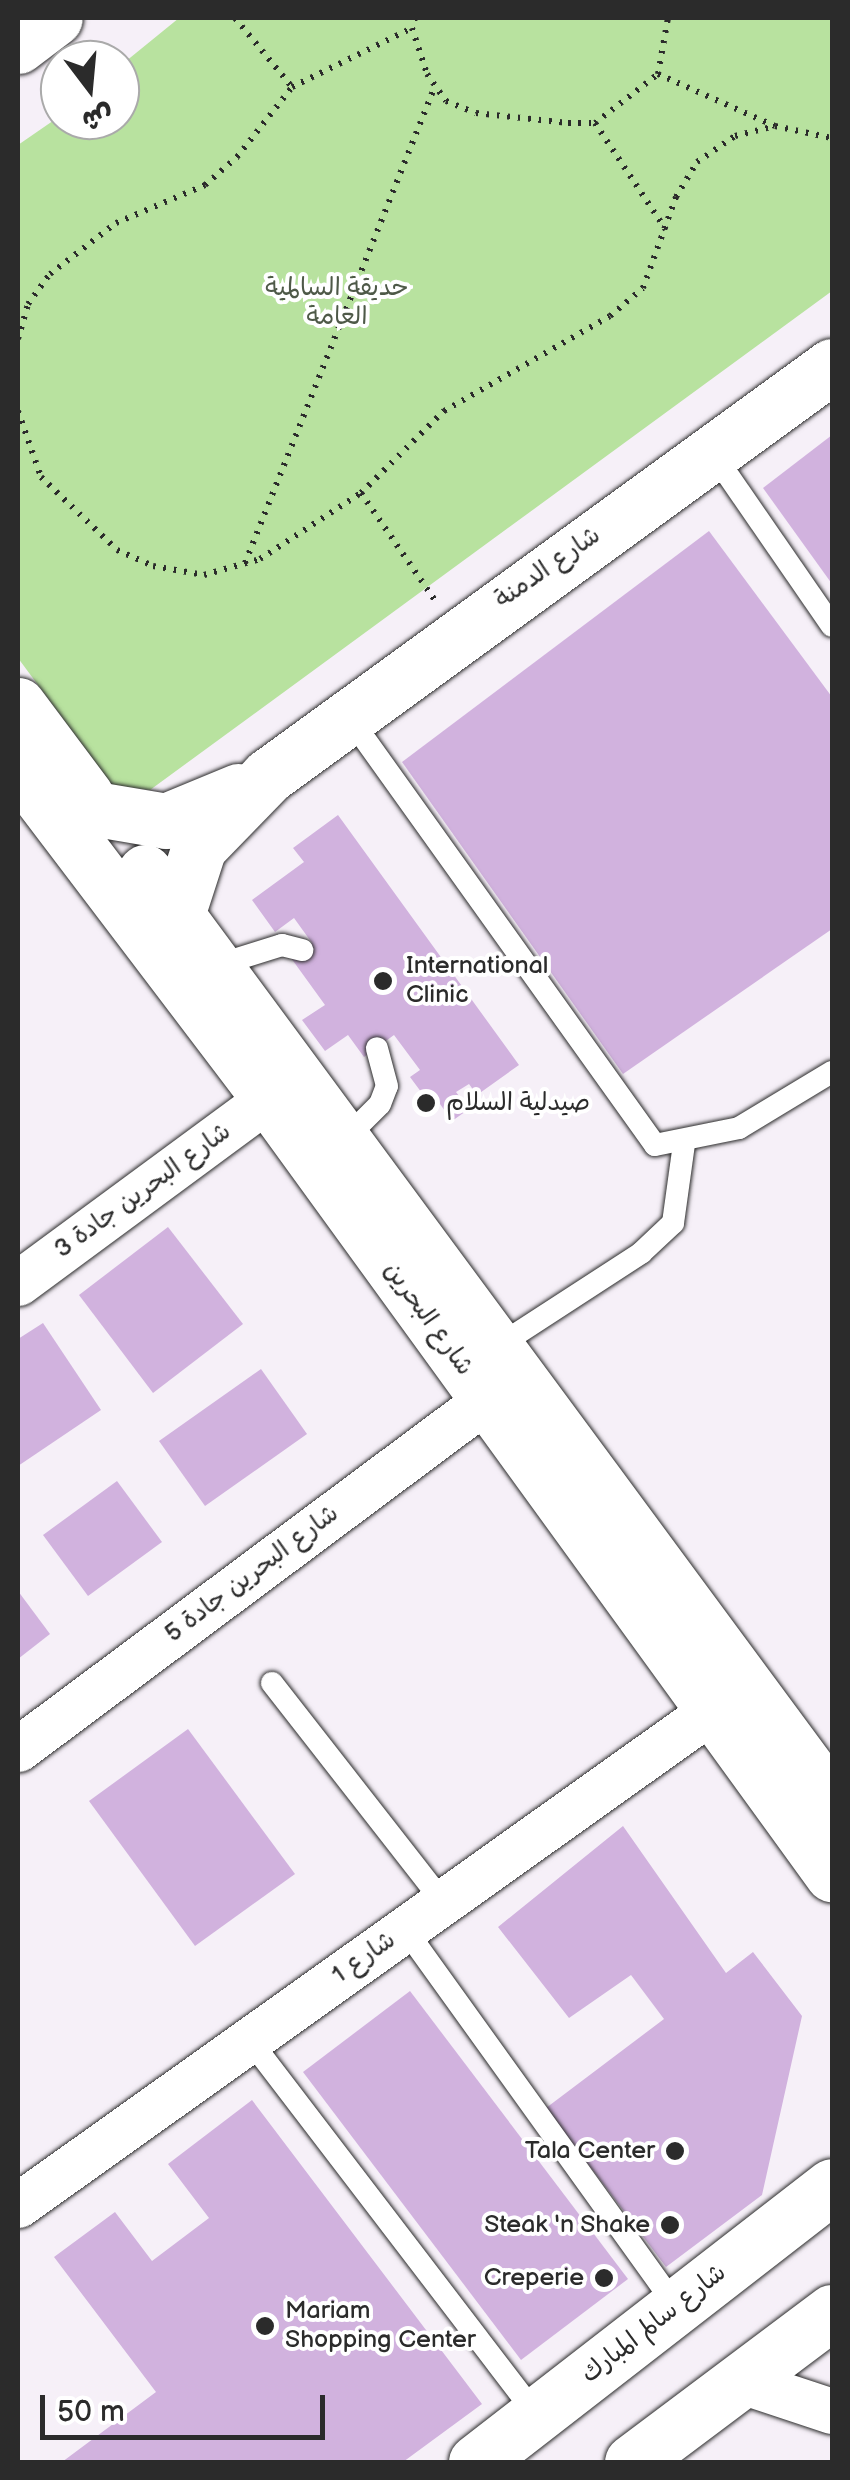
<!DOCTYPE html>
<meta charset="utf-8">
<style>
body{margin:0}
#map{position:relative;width:850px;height:2480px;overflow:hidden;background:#f6f0f8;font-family:"Balsamiq Sans","Playpen Sans Arabic",sans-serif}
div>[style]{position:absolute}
.green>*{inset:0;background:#b8e29f}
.building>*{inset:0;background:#d1b2de}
.path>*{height:6px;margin-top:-3px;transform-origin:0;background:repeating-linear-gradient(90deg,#2b2b2b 0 2.5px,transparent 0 10.5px)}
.roads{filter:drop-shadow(0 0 2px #2b2b2b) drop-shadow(0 0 2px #2b2b2b)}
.lane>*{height:22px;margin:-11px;padding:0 11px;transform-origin:11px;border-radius:11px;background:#fff}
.street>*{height:45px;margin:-22.5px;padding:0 22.5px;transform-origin:22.5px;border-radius:22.5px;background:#fff}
.secondary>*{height:55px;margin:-27.5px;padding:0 27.5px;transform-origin:27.5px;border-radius:27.5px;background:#fff}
.dots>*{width:28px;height:28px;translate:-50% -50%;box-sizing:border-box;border:5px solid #fff;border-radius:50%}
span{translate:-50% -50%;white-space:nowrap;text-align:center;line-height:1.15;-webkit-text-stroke:8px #fff;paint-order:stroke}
.park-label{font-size:25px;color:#4e5948}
.street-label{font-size:25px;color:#2b2b2b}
.poi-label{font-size:25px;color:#2b2b2b}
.left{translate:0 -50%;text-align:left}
.right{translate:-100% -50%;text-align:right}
.frame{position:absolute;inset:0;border:20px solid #2b2b2b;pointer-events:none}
.north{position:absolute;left:40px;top:40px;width:100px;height:100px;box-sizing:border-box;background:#fff;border:2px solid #aaa;border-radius:50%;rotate:164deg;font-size:28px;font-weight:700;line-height:40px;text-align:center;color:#2b2b2b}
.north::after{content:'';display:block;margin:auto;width:35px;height:45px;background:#2b2b2b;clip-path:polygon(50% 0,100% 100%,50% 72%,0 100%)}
.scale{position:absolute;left:40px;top:2395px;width:285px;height:45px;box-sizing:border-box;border:5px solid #2b2b2b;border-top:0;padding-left:12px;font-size:30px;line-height:35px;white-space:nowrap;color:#2b2b2b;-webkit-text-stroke:8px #fff;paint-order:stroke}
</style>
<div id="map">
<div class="green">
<i style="clip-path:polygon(179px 18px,832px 18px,832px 291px,150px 790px,112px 785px,18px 658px,18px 145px,60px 116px,120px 120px,120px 66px)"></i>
</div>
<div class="building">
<i style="clip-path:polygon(832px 435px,832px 584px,763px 488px)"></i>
<i style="clip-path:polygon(709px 531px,832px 697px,832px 929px,623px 1074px,402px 762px)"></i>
<i style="clip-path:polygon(338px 815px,519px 1065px,477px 1095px,469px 1084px,456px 1092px,469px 1109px,452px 1121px,440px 1104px,433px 1108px,410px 1077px,420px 1070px,394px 1035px,364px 1057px,348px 1035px,325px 1051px,302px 1020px,325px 1005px,291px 958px,312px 943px,294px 918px,275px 932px,252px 900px,304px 862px,293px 848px)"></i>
<i style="clip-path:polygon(168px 1227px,243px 1324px,153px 1393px,79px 1295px)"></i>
<i style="clip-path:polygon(43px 1323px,101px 1410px,18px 1466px,18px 1339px)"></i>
<i style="clip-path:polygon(261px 1369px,307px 1434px,205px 1506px,159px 1441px)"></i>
<i style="clip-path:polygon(117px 1481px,162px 1542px,88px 1596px,43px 1535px)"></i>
<i style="clip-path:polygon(18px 1591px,50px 1634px,18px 1659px)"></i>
<i style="clip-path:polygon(188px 1729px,295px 1874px,195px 1946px,89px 1801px)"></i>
<i style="clip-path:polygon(623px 1826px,726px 1973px,753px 1952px,802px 2016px,762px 2195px,666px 2267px,546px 2108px,664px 2019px,631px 1975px,569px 2018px,498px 1927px)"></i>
<i style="clip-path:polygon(410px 1991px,628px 2279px,521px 2360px,303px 2072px)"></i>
<i style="clip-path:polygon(252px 2100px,482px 2404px,403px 2462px,62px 2462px,156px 2392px,54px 2257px,115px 2212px,152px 2261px,209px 2218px,168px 2164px)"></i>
</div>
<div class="path">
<i style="left:235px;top:18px;width:89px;rotate:50.4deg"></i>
<i style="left:415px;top:18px;width:10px;rotate:107deg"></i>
<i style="left:412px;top:28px;width:48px;rotate:71.9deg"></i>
<i style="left:427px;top:74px;width:33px;rotate:55deg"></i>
<i style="left:446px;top:101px;width:32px;rotate:22deg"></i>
<i style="left:476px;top:113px;width:93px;rotate:6.2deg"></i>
<i style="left:568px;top:123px;width:27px"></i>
<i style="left:595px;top:123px;width:80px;rotate:-37.9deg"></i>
<i style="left:658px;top:74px;width:57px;rotate:-79.9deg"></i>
<i style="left:658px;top:74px;width:128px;rotate:24deg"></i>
<i style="left:595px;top:123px;width:128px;rotate:56.4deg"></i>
<i style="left:18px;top:339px;width:36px;rotate:-74deg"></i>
<i style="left:28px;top:304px;width:37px;rotate:-54deg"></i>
<i style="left:50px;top:274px;width:83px;rotate:-37.7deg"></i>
<i style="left:116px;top:223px;width:97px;rotate:-23.1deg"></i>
<i style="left:205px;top:185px;width:43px;rotate:-41.2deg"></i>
<i style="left:237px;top:157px;width:89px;rotate:-51.8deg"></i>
<i style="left:292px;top:87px;width:134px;rotate:-26.2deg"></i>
<i style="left:18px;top:411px;width:70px;rotate:70.8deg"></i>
<i style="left:41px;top:477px;width:105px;rotate:43.8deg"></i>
<i style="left:117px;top:550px;width:39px;rotate:24deg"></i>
<i style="left:153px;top:566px;width:52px;rotate:10deg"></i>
<i style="left:204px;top:575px;width:58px;rotate:-15.9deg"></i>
<i style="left:260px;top:559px;width:121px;rotate:-33.2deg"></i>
<i style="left:361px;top:493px;width:117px;rotate:-44.7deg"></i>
<i style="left:444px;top:411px;width:191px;rotate:-29.8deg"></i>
<i style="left:610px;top:316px;width:43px;rotate:-40.3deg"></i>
<i style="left:643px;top:288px;width:97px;rotate:-70.1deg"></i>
<i style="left:676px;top:197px;width:41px;rotate:-59deg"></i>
<i style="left:697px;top:162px;width:46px;rotate:-34.4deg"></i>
<i style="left:735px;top:136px;width:41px;rotate:-14deg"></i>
<i style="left:775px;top:126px;width:58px;rotate:11.9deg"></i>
<i style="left:361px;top:493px;width:129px;rotate:55.4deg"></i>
<i style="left:245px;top:563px;width:513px;rotate:-68.28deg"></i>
</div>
<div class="roads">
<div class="lane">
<i style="left:712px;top:452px;width:211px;rotate:55.4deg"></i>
<i style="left:349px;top:717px;width:526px;rotate:54.44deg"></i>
<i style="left:655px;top:1145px;width:86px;rotate:-11.4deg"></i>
<i style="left:739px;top:1128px;width:109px;rotate:-31.1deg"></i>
<i style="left:218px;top:965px;width:67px;rotate:-17.4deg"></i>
<i style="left:282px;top:945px;width:21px;rotate:14deg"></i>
<i style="left:345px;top:1139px;width:49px;rotate:-45deg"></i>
<i style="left:380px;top:1104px;width:19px;rotate:-69deg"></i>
<i style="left:387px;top:1086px;width:39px;rotate:-105deg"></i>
<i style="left:498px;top:1346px;width:171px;rotate:-33deg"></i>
<i style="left:641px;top:1253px;width:44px;rotate:-43.2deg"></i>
<i style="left:673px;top:1223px;width:80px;rotate:-82.1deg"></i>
<i style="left:272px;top:1683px;width:278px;rotate:52deg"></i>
<i style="left:405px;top:1929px;width:464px;rotate:54.3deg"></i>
<i style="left:249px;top:2039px;width:474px;rotate:52.6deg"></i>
</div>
<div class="street">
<i style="left:18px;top:1283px;width:312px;rotate:-36.4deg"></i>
<i style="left:18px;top:1749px;width:584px;rotate:-36.71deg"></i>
<i style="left:18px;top:2205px;width:851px;rotate:-35.48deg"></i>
<i style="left:738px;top:2380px;width:99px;rotate:18.3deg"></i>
</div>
<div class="secondary">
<i style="left:18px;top:46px;width:46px;rotate:-37.1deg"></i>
<i style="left:18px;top:705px;width:114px;rotate:53.2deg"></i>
<i style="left:18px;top:767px;width:415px;rotate:52.8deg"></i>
<i style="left:269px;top:1098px;width:959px;rotate:54.04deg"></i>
<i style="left:96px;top:809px;width:71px;rotate:9.7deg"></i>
<i style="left:166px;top:821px;width:78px;rotate:-22.6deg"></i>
<i style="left:145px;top:872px;width:1156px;rotate:53.55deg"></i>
<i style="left:177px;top:915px;width:71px;rotate:-72.1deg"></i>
<i style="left:199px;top:847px;width:99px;rotate:-45.8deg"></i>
<i style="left:268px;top:776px;width:697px;rotate:-36.02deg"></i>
<i style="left:476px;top:2462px;width:450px;rotate:-37.8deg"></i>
<i style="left:632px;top:2462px;width:250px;rotate:-36.9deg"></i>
</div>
</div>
<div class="dots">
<i style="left:383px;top:981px;background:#2b2b2b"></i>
<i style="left:426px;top:1103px;background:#2b2b2b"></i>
<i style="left:675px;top:2151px;background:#2b2b2b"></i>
<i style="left:670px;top:2225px;background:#2b2b2b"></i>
<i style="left:604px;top:2278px;background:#2b2b2b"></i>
<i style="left:265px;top:2326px;background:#2b2b2b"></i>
</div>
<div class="park-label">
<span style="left:337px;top:303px">حديقة السالمية<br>العامة</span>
</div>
<div class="street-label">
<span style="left:548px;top:568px;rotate:-35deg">شارع الدمنة</span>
<span style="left:143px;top:1191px;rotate:-36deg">شارع البحرين جادة 3</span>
<span style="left:428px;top:1319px;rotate:54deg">شارع البحرين</span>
<span style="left:252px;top:1574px;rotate:-37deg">شارع البحرين جادة 5</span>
<span style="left:364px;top:1958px;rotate:-35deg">شارع 1</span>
<span style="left:654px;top:2324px;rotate:-38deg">شارع سالم المبارك</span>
</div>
<div class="poi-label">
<span class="left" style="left:406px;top:981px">International<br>Clinic</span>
<span class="left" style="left:446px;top:1103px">صيدلية السلام</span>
<span class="right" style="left:655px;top:2151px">Tala Center</span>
<span class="right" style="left:650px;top:2225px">Steak 'n Shake</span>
<span class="right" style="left:584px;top:2278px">Creperie</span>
<span class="left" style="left:285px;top:2326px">Mariam<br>Shopping Center</span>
</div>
<div class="frame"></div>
<div class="north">ش</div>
<div class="scale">50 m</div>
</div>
